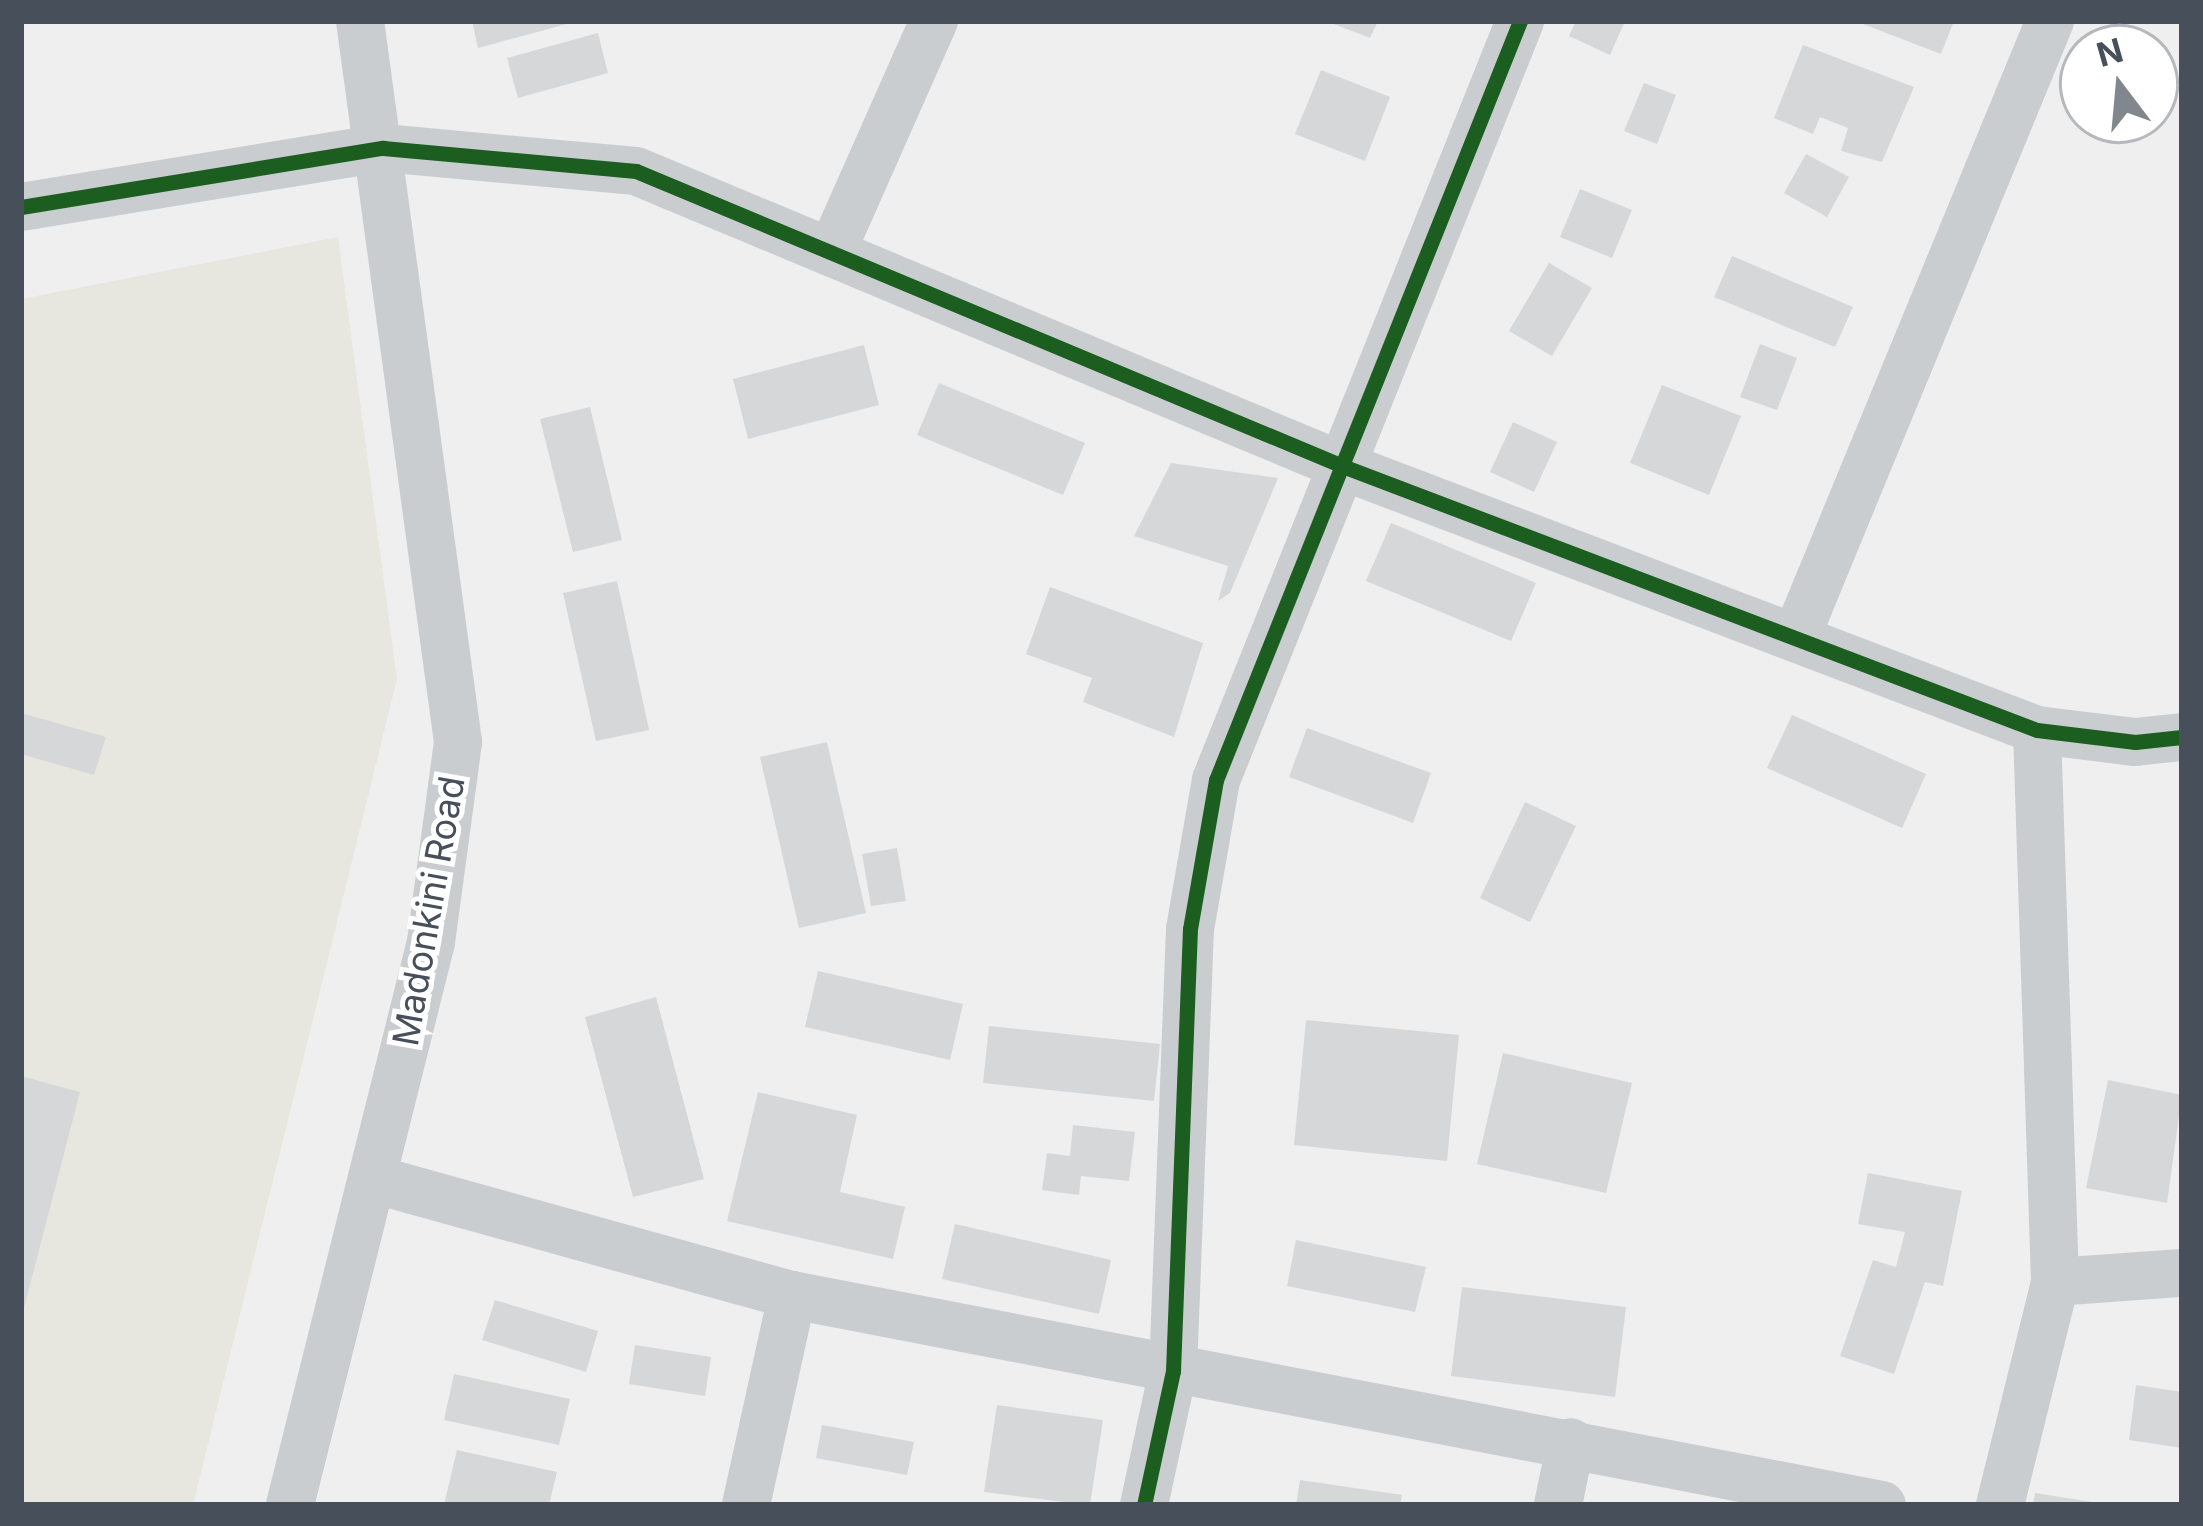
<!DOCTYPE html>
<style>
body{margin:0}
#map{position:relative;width:2203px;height:1526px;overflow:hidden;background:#efefef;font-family:Inter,sans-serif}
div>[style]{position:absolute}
.commercial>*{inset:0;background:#e8e7df}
.building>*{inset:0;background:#d6d7d9}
.minor>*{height:48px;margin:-24px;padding:0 24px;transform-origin:24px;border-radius:24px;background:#cacdd0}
.cycleway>*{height:15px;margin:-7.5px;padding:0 7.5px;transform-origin:7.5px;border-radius:7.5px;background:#1b5e20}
span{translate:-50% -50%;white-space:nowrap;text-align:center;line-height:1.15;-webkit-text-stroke:10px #fff;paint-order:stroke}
.street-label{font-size:36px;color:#474f5a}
.frame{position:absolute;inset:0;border:24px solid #474f5a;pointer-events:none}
.north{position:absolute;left:2059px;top:24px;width:120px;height:120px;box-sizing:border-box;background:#fff;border:3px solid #b5b9bd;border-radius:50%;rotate:344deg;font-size:33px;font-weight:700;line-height:48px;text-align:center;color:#474f5a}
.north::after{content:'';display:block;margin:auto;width:42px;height:54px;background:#82878e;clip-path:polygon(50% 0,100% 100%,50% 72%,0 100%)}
</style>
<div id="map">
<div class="commercial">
<i style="clip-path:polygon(338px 237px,397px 679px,193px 1505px,21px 1505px,21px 299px)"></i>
</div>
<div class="building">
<i style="clip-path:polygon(472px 21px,574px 21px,574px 22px,478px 48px)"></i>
<i style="clip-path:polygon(1326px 21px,1378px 21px,1370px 38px)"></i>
<i style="clip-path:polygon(1576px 21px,1625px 21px,1610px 55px,1569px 36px)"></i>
<i style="clip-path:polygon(1855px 21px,1954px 21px,1941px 54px)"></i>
<i style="clip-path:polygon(598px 33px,608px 73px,518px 98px,507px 58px)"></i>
<i style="clip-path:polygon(1803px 45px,1914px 87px,1882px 162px,1841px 151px,1848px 128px,1820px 117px,1813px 134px,1774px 118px)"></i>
<i style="clip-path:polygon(1321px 70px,1390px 97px,1365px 161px,1295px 134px)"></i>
<i style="clip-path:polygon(1644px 83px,1676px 95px,1657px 144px,1624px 131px)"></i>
<i style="clip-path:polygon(1806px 154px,1849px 177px,1827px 217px,1784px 193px)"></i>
<i style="clip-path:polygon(1580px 189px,1632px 210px,1612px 258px,1560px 237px)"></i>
<i style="clip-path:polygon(1732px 256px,1853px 307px,1835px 347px,1714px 297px)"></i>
<i style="clip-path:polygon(1549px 263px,1592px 288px,1552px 356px,1509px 331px)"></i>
<i style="clip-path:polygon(1760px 344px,1797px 358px,1777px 410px,1740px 397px)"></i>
<i style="clip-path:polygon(864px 345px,879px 405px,748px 439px,733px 379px)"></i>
<i style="clip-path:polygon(939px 383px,1085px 443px,1063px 495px,917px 435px)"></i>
<i style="clip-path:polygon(1662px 385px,1741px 416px,1709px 495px,1630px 463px)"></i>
<i style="clip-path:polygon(590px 407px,622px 540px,573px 552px,540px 419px)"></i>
<i style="clip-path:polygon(1513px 422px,1557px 442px,1534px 492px,1490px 472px)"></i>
<i style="clip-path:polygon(1171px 463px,1278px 478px,1230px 593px,1218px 601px,1228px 566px,1134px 536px)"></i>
<i style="clip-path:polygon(1391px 523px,1536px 583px,1511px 641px,1366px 581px)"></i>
<i style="clip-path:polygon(617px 581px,649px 730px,596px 741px,563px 593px)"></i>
<i style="clip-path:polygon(1050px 587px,1203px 643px,1174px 737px,1083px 702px,1092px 678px,1026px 654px)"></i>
<i style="clip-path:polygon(21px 713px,106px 737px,94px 775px,21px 754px)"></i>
<i style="clip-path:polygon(1792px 715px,1926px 774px,1902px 828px,1767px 768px)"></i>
<i style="clip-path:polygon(1307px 728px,1431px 773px,1413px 823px,1289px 777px)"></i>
<i style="clip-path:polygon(827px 742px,866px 913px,799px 928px,760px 757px)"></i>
<i style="clip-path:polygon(1525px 802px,1576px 826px,1530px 922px,1480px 898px)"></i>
<i style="clip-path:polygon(897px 848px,906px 901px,871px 906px,862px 854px)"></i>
<i style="clip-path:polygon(818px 971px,963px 1004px,950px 1060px,805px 1027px)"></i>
<i style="clip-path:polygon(656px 997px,704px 1179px,633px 1197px,585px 1017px)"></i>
<i style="clip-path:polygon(1306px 1020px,1459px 1035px,1447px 1161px,1294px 1145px)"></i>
<i style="clip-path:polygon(989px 1026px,1160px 1044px,1154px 1101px,983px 1083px)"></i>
<i style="clip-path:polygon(1503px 1053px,1632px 1083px,1606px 1193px,1477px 1164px)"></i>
<i style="clip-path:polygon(21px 1076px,80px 1092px,23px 1312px,21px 1312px)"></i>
<i style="clip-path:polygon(2108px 1080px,2182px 1095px,2167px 1203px,2086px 1188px)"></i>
<i style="clip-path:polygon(758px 1092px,857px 1115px,840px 1192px,905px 1207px,893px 1259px,727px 1221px)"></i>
<i style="clip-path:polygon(1073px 1125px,1135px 1132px,1129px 1181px,1081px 1176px,1079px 1195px,1042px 1190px,1047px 1153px,1070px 1156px)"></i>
<i style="clip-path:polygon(1868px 1173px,1962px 1191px,1943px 1286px,1925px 1282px,1894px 1374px,1840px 1356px,1873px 1260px,1896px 1267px,1905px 1232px,1858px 1224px)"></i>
<i style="clip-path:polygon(955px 1224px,1111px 1260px,1099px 1314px,942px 1279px)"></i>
<i style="clip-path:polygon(1296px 1240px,1426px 1267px,1415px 1312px,1287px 1286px)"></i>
<i style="clip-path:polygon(1462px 1287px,1626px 1307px,1615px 1397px,1451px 1376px)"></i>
<i style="clip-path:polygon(495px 1300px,598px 1331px,586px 1372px,482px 1340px)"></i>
<i style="clip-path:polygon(635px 1345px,711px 1357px,705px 1396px,629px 1384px)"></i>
<i style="clip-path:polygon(454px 1374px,570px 1399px,559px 1445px,444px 1420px)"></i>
<i style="clip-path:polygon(2136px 1385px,2182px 1392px,2182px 1448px,2129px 1440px)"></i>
<i style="clip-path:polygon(997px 1405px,1103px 1420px,1090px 1505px,984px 1492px)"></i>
<i style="clip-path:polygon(822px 1425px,914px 1442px,907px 1475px,816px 1458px)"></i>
<i style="clip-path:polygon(457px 1450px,557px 1472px,549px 1505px,444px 1505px)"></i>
<i style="clip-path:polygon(1300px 1480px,1402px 1495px,1400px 1505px,1296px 1505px)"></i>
<i style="clip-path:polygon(2035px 1493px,2092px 1502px,2092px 1505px,2033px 1505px)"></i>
</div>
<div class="minor">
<i style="left:21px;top:207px;width:367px;rotate:-9.3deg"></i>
<i style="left:383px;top:148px;width:254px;rotate:5.2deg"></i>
<i style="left:636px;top:171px;width:768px;rotate:22.66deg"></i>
<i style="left:1345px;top:467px;width:740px;rotate:20.81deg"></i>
<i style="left:2037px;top:730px;width:99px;rotate:7deg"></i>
<i style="left:2135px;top:742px;width:47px;rotate:-6.1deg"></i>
<i style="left:832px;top:251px;width:252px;rotate:-66.1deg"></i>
<i style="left:1797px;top:635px;width:664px;rotate:-67.61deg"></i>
<i style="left:373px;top:1179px;width:435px;rotate:15.5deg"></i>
<i style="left:792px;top:1295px;width:1110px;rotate:10.91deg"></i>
<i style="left:2055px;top:1282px;width:127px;rotate:-4.1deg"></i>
<i style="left:290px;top:1505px;width:580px;rotate:-75.94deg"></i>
<i style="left:431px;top:942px;width:202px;rotate:-82.3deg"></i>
<i style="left:458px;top:742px;width:728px;rotate:-97.74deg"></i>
<i style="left:746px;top:1505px;width:215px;rotate:-77.6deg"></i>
<i style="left:1144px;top:1505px;width:137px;rotate:-77.8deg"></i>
<i style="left:1173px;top:1371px;width:442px;rotate:-87.8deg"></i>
<i style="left:1190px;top:929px;width:151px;rotate:-80.1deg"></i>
<i style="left:1216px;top:780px;width:818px;rotate:-68.17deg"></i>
<i style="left:1558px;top:1505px;width:64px;rotate:-78.3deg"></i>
<i style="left:2000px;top:1505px;width:230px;rotate:-76.1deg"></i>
<i style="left:2055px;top:1282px;width:552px;rotate:-91.87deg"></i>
</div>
<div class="cycleway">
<i style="left:21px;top:207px;width:367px;rotate:-9.3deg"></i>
<i style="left:383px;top:148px;width:254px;rotate:5.2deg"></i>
<i style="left:636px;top:171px;width:768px;rotate:22.66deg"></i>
<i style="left:1345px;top:467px;width:740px;rotate:20.81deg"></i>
<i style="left:2037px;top:730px;width:99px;rotate:7deg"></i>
<i style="left:2135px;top:742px;width:47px;rotate:-6.1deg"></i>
<i style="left:1144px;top:1505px;width:137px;rotate:-77.8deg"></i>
<i style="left:1173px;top:1371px;width:442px;rotate:-87.8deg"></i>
<i style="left:1190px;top:929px;width:151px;rotate:-80.1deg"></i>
<i style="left:1216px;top:780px;width:818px;rotate:-68.17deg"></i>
</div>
<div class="street-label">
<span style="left:429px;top:911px;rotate:-80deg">Madonkini Road</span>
</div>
<div class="frame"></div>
<div class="north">N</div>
</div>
